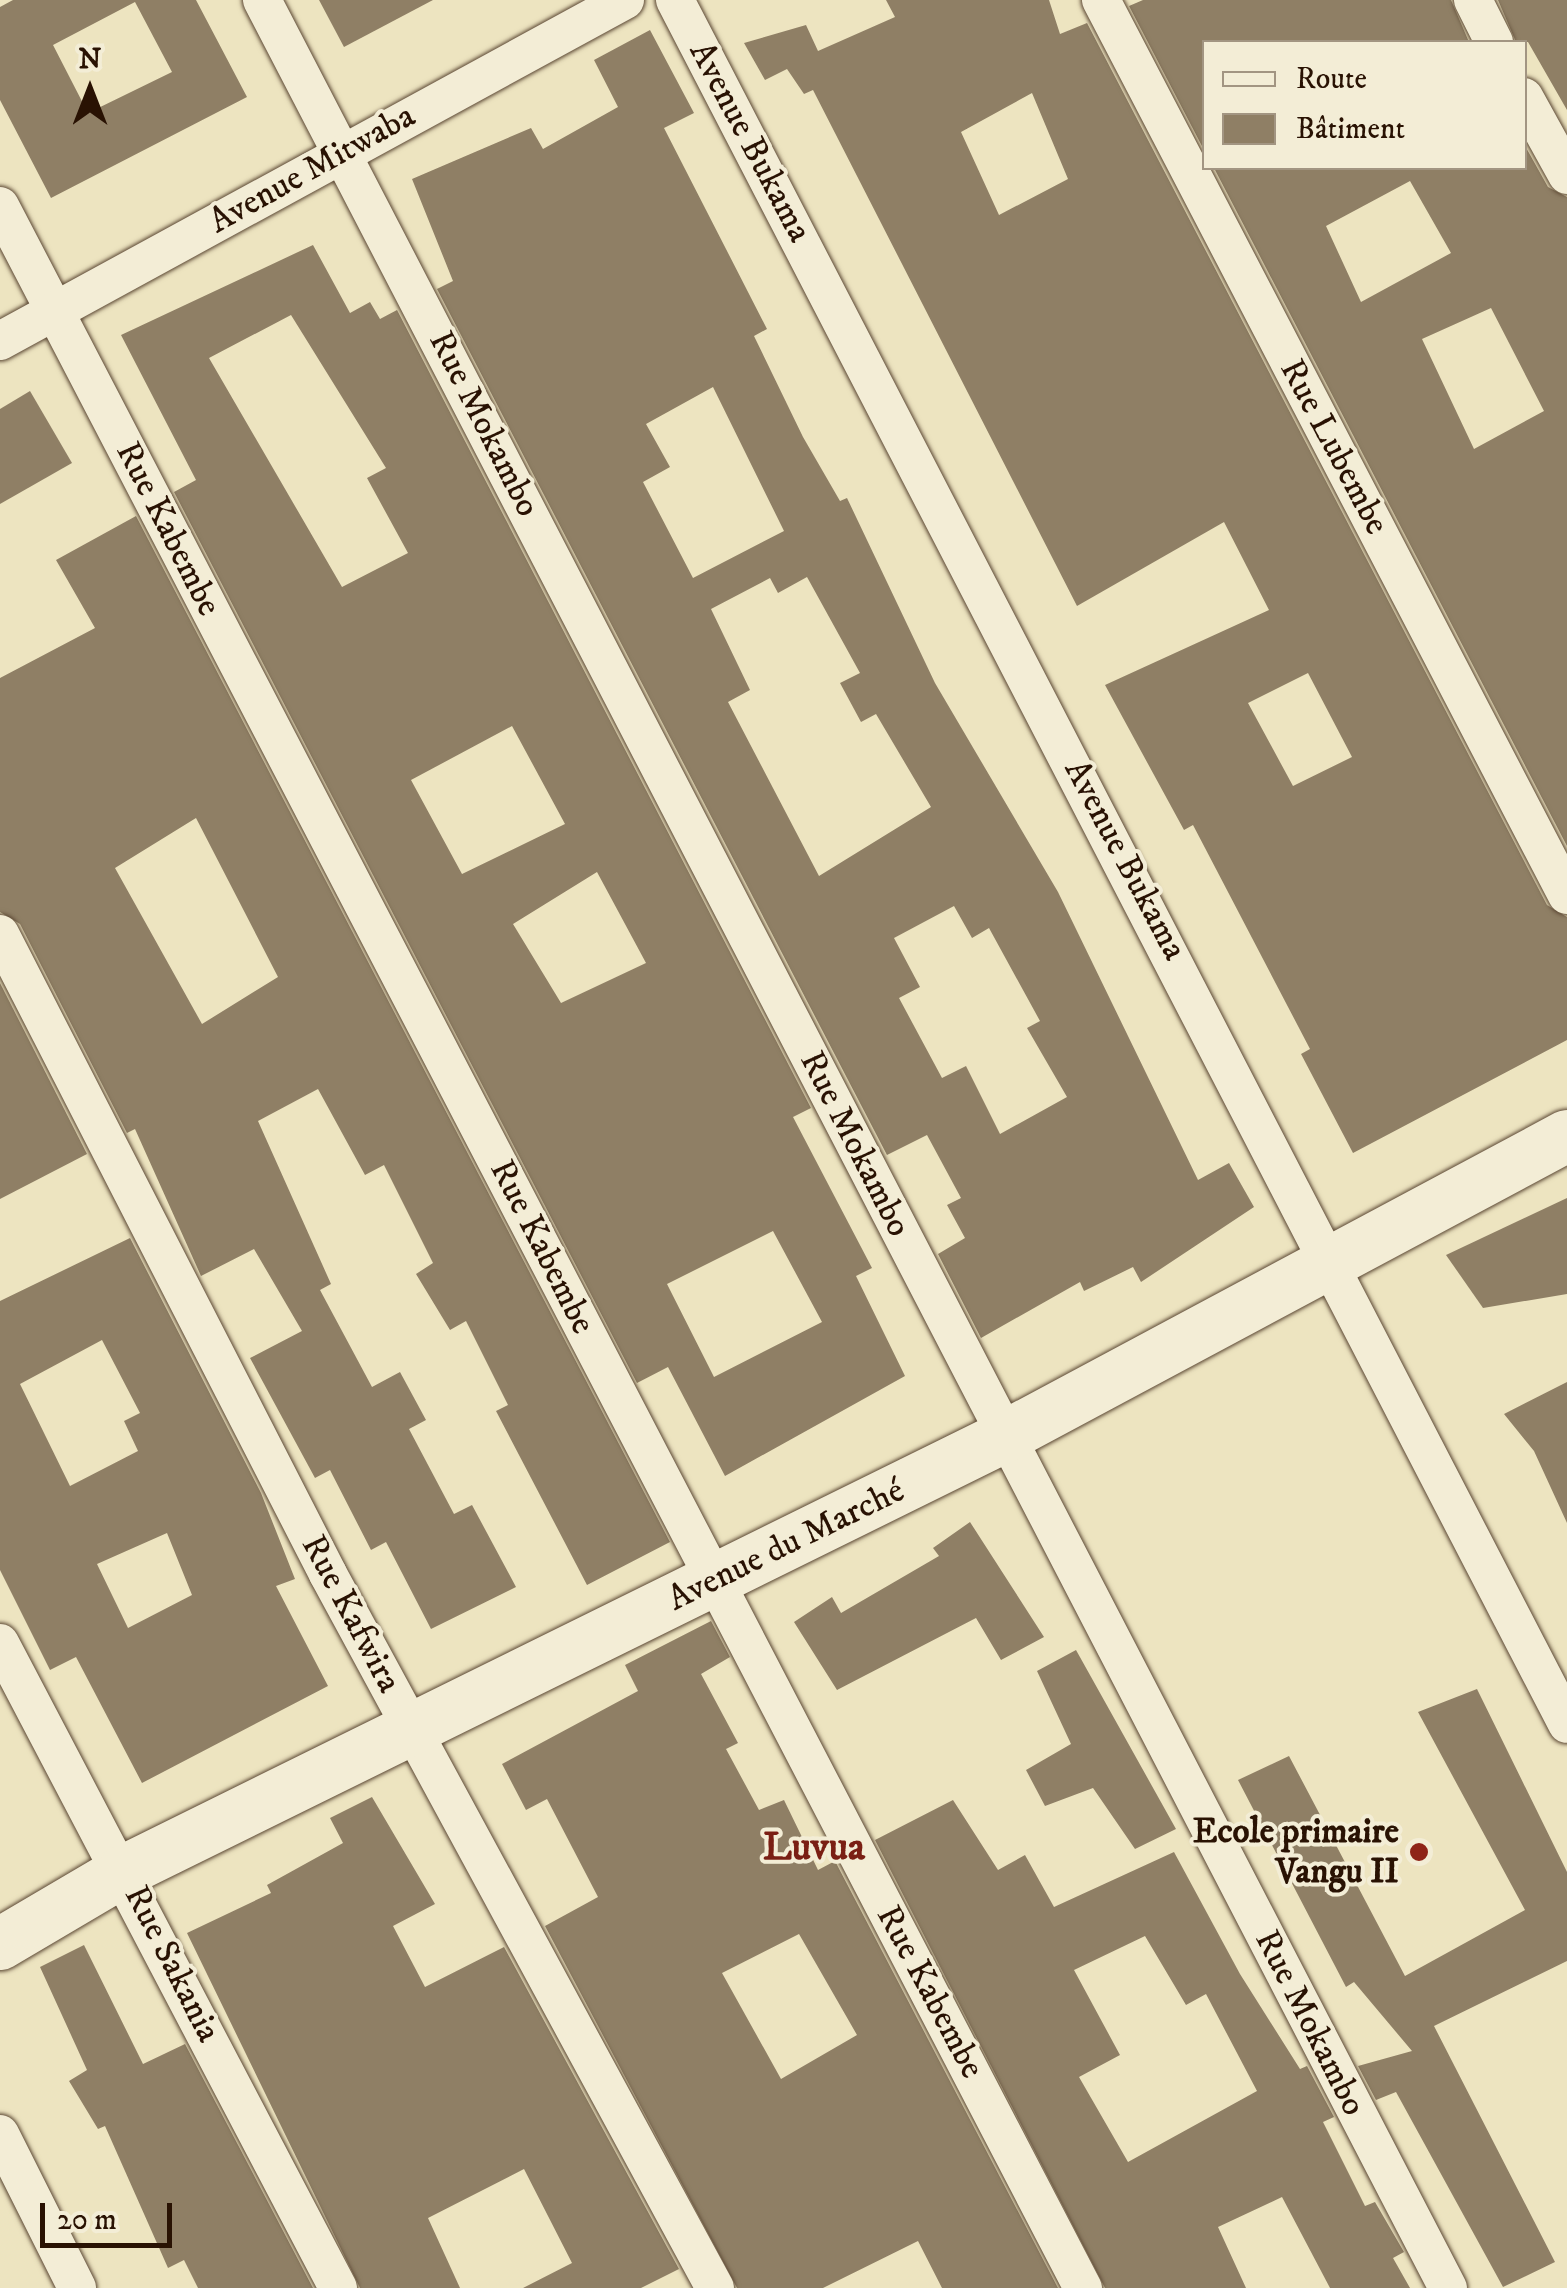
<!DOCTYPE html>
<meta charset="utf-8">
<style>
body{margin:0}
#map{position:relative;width:1567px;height:2288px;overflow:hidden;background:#ede4c0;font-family:"IM FELL DW Pica",serif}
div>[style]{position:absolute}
.building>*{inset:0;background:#8f7f65}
.roads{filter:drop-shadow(0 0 2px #5a4632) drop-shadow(0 0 2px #5a4632)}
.street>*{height:38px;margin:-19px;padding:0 19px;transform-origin:19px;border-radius:19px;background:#f3edd6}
.secondary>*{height:52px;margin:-26px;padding:0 26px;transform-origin:26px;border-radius:26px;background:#f3edd6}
.dots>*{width:28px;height:28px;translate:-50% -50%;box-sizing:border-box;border:5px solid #f3edd6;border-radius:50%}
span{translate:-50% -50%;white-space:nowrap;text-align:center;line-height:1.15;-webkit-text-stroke:8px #f3edd6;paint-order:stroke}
.street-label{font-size:35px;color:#291203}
.poi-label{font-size:35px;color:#291203;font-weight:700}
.right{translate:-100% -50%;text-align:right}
.quarter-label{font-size:40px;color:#7a1f14;font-weight:700}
.legend{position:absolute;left:1202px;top:40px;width:325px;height:130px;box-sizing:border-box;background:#f3edd6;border:2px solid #a29582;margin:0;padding:12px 18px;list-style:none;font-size:30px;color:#291203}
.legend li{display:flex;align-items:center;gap:20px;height:50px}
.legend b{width:50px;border:2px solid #a29582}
.north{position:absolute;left:40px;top:40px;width:100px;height:100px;-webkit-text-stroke:8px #f3edd6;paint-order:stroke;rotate:0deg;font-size:28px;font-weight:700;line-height:40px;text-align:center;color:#291203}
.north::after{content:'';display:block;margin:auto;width:35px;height:45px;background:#291203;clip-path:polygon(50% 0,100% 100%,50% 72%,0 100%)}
.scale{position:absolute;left:40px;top:2203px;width:132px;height:45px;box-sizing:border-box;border:5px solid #291203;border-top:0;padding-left:12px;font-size:30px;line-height:35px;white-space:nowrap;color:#291203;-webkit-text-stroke:8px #f3edd6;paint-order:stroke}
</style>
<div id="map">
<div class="building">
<i style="clip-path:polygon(evenodd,13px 0,196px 0,247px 97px,51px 198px,0 100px,0 7px,13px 0,135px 2px,172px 72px,88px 113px,53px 45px,135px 2px)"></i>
<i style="clip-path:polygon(319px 0,433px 0,344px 47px)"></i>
<i style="clip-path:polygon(evenodd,886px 0,1049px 0,1060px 34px,1087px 23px,1547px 905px,1567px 917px,1567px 1040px,1353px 1153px,1301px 1054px,1310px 1049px,1193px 825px,1184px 830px,1105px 685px,1269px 610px,1224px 522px,1077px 606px,813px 90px,804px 94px,787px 69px,765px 80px,744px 43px,806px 25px,818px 51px,895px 17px,886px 0,1032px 93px,1068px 179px,999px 215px,961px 132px,1032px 93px,886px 0,1308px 673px,1352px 757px,1293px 786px,1248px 703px,1308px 673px)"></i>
<i style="clip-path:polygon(1143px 0,1451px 0,1469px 42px,1204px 42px,1204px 150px,1129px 6px)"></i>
<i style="clip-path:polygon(1498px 0,1567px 0,1567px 110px,1528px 42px,1516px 42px)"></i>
<i style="clip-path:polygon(evenodd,650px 30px,694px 113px,664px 128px,767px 329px,754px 336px,803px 437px,840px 501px,847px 498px,935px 683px,1058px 892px,1198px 1180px,1229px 1163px,1254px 1207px,1141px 1282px,1133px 1267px,1084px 1291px,1080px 1282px,981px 1338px,938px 1254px,965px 1238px,947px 1205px,961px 1198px,927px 1135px,887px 1155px,437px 289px,453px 281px,412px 179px,531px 128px,543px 149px,618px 107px,594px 60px,650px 30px,713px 387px,784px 531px,693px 578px,643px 482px,670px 467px,646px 424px,713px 387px,650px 30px,807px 577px,860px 673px,840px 683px,861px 722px,876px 714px,931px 807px,819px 876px,728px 702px,750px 690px,711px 609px,770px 578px,778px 593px,807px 577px,650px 30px,954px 906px,972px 938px,989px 928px,1040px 1021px,1027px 1028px,1067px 1097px,1000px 1134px,966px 1066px,942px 1078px,899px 998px,920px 987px,894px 938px,954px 906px)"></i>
<i style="clip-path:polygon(evenodd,1524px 144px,1548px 187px,1567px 197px,1567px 846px,1214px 168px,1524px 168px,1524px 144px,1410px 181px,1451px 253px,1361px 302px,1326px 226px,1410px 181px,1524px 144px,1491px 308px,1544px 411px,1474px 449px,1422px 339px,1491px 308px)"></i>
<i style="clip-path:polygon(evenodd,313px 245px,350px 313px,370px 302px,380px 319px,397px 310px,811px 1108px,793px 1117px,872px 1268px,856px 1276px,905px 1376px,725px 1476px,668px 1367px,637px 1383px,174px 492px,196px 480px,121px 335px,313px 245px,291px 315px,386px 468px,367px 478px,408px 553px,342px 587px,209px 358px,291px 315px,313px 245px,512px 726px,565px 824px,462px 874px,411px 780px,512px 726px,313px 245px,597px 872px,646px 963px,561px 1003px,513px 924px,597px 872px,313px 245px,773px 1231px,822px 1322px,714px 1377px,667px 1284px,773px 1231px)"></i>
<i style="clip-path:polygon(30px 391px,72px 463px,0 504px,0 409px)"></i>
<i style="clip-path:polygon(evenodd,136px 516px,670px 1542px,587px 1585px,496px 1411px,508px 1405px,466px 1321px,450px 1330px,416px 1274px,433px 1263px,384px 1165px,365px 1175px,318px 1089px,258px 1121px,331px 1284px,320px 1290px,372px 1387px,400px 1372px,426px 1420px,409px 1429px,454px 1514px,472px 1505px,516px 1587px,431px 1629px,386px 1542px,371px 1550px,330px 1470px,315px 1478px,250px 1358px,302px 1331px,254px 1249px,201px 1276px,135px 1129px,127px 1133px,20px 924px,0 912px,0 678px,95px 628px,56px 560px,136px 516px,196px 818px,278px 977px,202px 1024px,115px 868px,196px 818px)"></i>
<i style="clip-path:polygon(0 983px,87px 1154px,0 1199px)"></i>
<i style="clip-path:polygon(1567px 1198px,1567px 1294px,1483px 1308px,1446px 1255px)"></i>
<i style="clip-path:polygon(evenodd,130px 1238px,261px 1493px,295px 1579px,276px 1586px,328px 1686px,142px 1783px,76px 1657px,50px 1670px,0 1570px,0 1301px,130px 1238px,102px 1340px,140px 1413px,124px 1421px,138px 1451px,70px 1486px,20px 1384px,102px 1340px,130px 1238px,167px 1533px,192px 1595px,128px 1628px,97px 1564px,167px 1533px)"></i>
<i style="clip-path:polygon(1567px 1382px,1567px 1523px,1534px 1451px,1504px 1414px)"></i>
<i style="clip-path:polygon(970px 1522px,1044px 1637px,1001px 1660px,976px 1618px,837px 1690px,794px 1622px,832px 1597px,841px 1613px,939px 1556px,933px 1548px)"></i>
<i style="clip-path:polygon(evenodd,711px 1621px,730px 1657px,701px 1674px,738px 1743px,726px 1749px,759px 1810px,784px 1800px,818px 1870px,835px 1861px,1058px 2288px,942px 2288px,918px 2241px,823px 2288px,737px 2288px,545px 1926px,598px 1897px,547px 1799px,526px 1810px,502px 1764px,638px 1691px,625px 1665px,711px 1621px,799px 1934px,857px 2035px,781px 2079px,722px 1973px,799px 1934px)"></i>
<i style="clip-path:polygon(1076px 1650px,1176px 1829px,1135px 1849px,1093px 1788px,1045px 1806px,1026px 1770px,1071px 1744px,1037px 1671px)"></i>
<i style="clip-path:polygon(1477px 1689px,1567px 1872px,1567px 1961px,1434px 2026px,1555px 2262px,1503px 2287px,1396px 2092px,1376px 2100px,1358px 2066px,1412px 2051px,1354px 1982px,1346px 1987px,1238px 1780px,1289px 1756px,1405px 1976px,1525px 1910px,1418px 1712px)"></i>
<i style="clip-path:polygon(372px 1797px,435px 1904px,393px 1926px,425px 1987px,504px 1947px,679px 2269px,641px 2288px,523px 2288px,572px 2263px,524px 2169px,428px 2218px,460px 2288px,360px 2288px,187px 1933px,271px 1893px,267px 1885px,343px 1843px,330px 1818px)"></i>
<i style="clip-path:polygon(evenodd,953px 1800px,998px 1870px,1025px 1855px,1054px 1907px,1174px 1852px,1240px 1974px,1300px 2069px,1307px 2066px,1334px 2117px,1323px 2122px,1365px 2206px,1375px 2202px,1404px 2252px,1393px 2258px,1410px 2288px,1330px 2288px,1282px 2197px,1218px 2227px,1246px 2288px,1105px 2288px,875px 1840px,953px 1800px,1145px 1936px,1186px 2005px,1206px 1994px,1257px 2091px,1128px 2162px,1079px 2077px,1120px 2055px,1074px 1970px,1145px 1936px)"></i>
<i style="clip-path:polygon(84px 1945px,143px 2064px,185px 2044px,313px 2288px,198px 2288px,184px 2260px,168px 2268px,105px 2126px,98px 2129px,69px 2081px,87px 2070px,40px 1967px)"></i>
</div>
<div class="roads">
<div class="street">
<i style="left:262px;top:0;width:2577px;rotate:62.6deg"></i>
<i style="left:675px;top:0;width:1941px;rotate:62.64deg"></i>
<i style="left:1101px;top:0;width:1009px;rotate:62.5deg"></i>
<i style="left:1473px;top:0;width:47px;rotate:63.4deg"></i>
<i style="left:1524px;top:97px;width:89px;rotate:61.1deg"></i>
<i style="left:0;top:206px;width:2347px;rotate:62.52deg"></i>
<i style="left:0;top:341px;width:712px;rotate:-28.62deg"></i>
<i style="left:0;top:934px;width:719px;rotate:62.86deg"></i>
<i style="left:328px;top:1574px;width:812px;rotate:61.54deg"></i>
<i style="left:0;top:1643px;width:728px;rotate:62.34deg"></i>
<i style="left:0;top:2134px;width:172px;rotate:63.4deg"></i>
</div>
<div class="secondary">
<i style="left:0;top:1944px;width:144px;rotate:-30.5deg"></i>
<i style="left:124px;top:1871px;width:983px;rotate:-26.25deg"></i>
<i style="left:1006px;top:1436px;width:636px;rotate:-28.14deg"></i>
</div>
</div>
<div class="dots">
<i style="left:1419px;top:1852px;background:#8f2418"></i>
</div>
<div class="street-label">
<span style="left:750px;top:142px;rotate:62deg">Avenue Bukama</span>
<span style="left:312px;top:169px;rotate:-29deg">Avenue Mitwaba</span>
<span style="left:484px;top:424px;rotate:63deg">Rue Mokambo</span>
<span style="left:1334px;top:447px;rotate:62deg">Rue Lubembe</span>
<span style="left:168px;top:529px;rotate:63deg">Rue Kabembe</span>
<span style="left:1125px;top:860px;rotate:62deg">Avenue Bukama</span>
<span style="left:855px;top:1144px;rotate:63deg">Rue Mokambo</span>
<span style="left:542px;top:1247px;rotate:63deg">Rue Kabembe</span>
<span style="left:786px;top:1545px;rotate:-26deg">Avenue du Marché</span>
<span style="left:351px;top:1614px;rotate:62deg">Rue Kafwira</span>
<span style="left:172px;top:1964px;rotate:63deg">Rue Sakania</span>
<span style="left:930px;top:1992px;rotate:62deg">Rue Kabembe</span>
<span style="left:1310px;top:2023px;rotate:63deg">Rue Mokambo</span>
</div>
<div class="poi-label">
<span class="right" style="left:1399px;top:1852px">Ecole primaire<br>Vangu II</span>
</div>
<div class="quarter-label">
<span style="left:814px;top:1848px">Luvua</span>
</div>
<ul class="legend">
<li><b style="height:12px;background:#f3edd6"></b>Route</li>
<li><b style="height:28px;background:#8f7f65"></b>Bâtiment</li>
</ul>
<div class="north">N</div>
<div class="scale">20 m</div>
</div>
